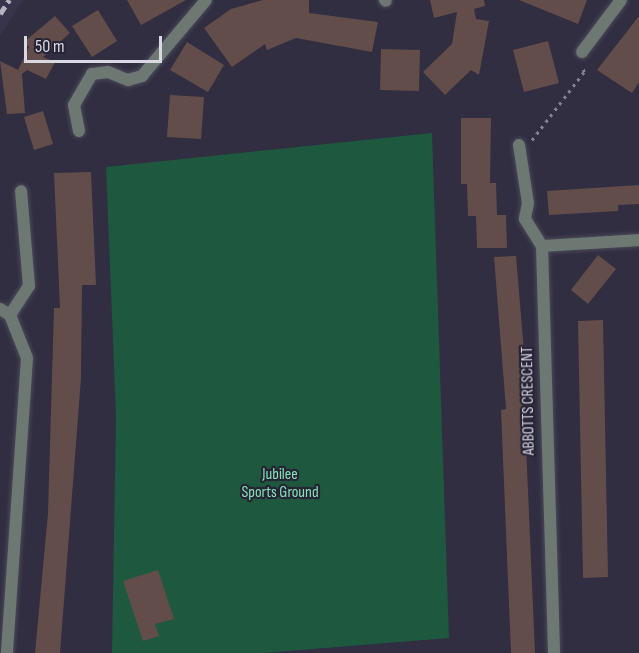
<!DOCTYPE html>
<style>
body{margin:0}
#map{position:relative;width:639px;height:653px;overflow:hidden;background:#302e40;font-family:"Sofia Sans Condensed",sans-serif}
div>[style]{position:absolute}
.built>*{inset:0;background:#38344c}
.green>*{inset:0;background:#1d583f}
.building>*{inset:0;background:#634d4a}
.path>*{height:3px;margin-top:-1.5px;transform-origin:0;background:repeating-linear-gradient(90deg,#838291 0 3px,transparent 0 7.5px)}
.roads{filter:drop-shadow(0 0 2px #4b495a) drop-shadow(0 0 2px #4b495a)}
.minor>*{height:12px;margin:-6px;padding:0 6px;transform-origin:6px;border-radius:6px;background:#6e7872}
.rail>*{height:4.5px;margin-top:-2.25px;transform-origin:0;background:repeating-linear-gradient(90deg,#b4b2bf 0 9px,transparent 0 13.5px)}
span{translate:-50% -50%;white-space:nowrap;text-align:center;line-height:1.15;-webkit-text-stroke:4.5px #272435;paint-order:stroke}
.street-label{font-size:16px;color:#d9d8e3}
.park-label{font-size:16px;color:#82e3b6}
.scale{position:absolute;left:24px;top:36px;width:138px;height:27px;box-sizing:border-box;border:3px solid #d9d8e3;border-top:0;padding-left:8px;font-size:18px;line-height:21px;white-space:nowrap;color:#d9d8e3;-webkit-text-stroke:4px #272435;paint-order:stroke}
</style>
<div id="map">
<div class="built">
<i style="clip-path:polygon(0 0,23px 0,0 36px)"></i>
</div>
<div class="green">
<i style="clip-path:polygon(432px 133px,449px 638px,263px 653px,112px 653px,116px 417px,106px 167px)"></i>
</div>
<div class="building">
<i style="clip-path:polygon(127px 0,186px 0,141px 25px)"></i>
<i style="clip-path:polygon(263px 0,309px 0,309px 13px,378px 22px,372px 52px,296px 38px,267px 50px,265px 44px,232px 67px,204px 28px,231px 9px)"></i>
<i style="clip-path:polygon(430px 0,484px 0,485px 6px,474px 9px,476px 19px,489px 21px,479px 75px,471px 70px,445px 95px,423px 72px,452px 44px,457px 12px,434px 18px)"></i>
<i style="clip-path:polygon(519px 0,587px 0,578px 24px)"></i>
<i style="clip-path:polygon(98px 10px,117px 41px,92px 57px,72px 26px)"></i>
<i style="clip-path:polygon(55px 16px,70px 33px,43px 57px,55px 62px,46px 79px,27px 70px,22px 74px,25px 113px,7px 114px,0 61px,18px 70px,29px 47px,24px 42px)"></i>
<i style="clip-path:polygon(639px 16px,639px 82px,632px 93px,597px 70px)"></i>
<i style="clip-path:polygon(548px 41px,559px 83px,524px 92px,513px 50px)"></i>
<i style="clip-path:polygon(187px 42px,224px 65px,208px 92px,170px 70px)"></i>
<i style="clip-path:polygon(381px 49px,420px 50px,419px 91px,380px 90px)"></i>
<i style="clip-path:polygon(170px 95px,204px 97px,201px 139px,167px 137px)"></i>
<i style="clip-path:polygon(43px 111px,53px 144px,34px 150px,24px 117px)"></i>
<i style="clip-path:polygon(461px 118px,491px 118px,490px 183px,496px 183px,497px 215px,506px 215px,507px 248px,477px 248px,476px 216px,468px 216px,467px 184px,461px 184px)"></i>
<i style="clip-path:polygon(91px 172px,96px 285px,82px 285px,81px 378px,60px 653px,35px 653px,48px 513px,54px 308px,60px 308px,54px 173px)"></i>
<i style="clip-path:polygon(639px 185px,639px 204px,618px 205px,618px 211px,549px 215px,547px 191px)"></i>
<i style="clip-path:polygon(598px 255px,616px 269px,588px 304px,571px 290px)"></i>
<i style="clip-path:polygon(516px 256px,528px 399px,524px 399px,535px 653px,511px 653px,501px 410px,506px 409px,494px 257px)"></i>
<i style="clip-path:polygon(603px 320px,608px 577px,583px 578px,578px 321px)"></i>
<i style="clip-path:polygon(158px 570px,174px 619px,155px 624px,159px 636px,143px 641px,123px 581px)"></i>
</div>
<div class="path">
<i style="left:532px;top:140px;width:86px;rotate:-52.6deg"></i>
<i style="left:584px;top:72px;width:7px;rotate:-98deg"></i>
</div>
<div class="roads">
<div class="minor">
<i style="left:385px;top:0;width:1px;rotate:45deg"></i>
<i style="left:582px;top:52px;width:65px;rotate:-53.1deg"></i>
<i style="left:79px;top:131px;width:26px;rotate:-101deg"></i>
<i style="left:74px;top:105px;width:36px;rotate:-60deg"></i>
<i style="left:92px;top:74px;width:16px;rotate:-7deg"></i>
<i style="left:108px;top:72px;width:22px;rotate:22deg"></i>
<i style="left:128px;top:80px;width:15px;rotate:-16deg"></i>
<i style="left:142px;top:76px;width:99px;rotate:-49.9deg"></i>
<i style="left:519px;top:145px;width:59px;rotate:81.2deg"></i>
<i style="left:528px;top:203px;width:16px;rotate:101deg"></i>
<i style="left:525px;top:219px;width:32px;rotate:58deg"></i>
<i style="left:542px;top:246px;width:407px;rotate:88.3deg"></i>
<i style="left:542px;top:246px;width:97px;rotate:-3.5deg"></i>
<i style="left:0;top:309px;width:12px;rotate:31deg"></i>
<i style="left:10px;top:315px;width:46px;rotate:68.4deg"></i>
<i style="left:27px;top:358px;width:296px;rotate:93.9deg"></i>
<i style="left:10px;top:315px;width:35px;rotate:-57deg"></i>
<i style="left:29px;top:286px;width:95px;rotate:-94.8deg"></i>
</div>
</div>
<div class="rail">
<i style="left:0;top:14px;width:17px;rotate:-57deg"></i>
</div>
<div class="street-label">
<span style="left:529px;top:401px;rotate:-91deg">ABBOTTS CRESCENT</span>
</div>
<div class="park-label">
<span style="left:280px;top:484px">Jubilee<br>Sports Ground</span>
</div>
<div class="scale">50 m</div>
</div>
